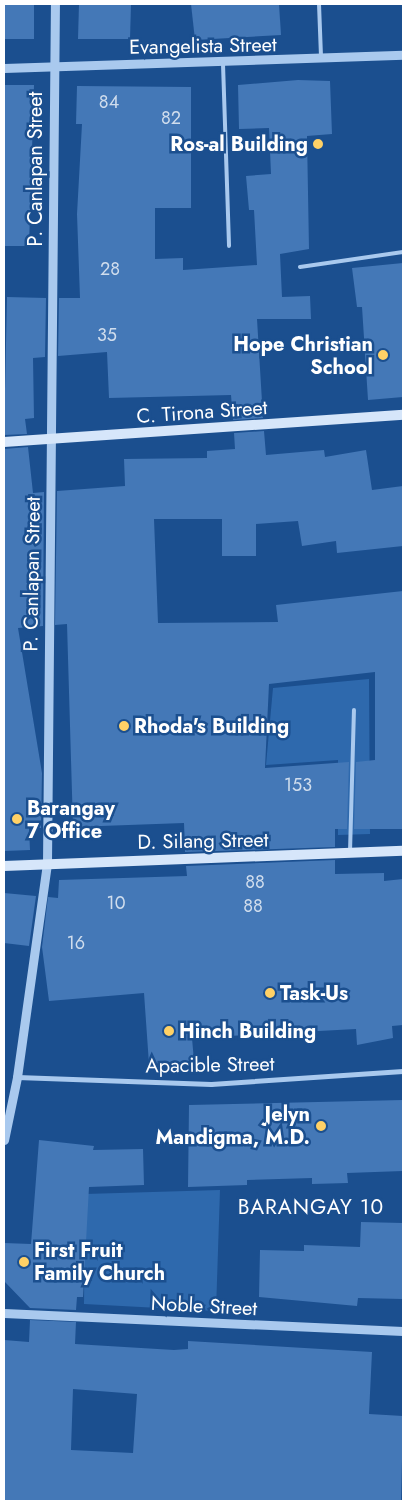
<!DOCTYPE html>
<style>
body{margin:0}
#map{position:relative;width:407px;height:1505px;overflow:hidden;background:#1b4f8f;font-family:Jost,sans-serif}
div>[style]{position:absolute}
.green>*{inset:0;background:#2e69ad}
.building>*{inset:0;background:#4478b7}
.service>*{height:4px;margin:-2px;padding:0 2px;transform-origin:2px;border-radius:2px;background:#a9c9ee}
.minor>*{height:5px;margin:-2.5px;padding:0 2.5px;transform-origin:2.5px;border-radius:2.5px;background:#a9c9ee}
.tertiary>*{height:9px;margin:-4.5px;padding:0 4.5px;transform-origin:4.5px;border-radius:4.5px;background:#a9c9ee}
.secondary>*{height:10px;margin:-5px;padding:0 5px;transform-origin:5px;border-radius:5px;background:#d6e6fa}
.dots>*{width:14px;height:14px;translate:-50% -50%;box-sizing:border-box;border:2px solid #1b4f8f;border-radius:50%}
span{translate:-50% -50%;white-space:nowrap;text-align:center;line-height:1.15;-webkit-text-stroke:5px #1b4f8f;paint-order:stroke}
.number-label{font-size:18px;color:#d0dded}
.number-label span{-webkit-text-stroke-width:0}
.street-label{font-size:20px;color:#fff}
.poi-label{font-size:20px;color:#fff;font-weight:700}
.right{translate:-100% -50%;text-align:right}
.left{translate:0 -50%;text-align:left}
.neighbourhood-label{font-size:21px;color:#fff;letter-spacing:1px}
.frame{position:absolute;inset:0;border:5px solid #fff;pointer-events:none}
</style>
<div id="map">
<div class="green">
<i style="clip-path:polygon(369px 679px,370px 834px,338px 835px,338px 760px,266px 765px,273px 688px)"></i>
<i style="clip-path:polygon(220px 1190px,216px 1311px,84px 1304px,85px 1194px)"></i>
</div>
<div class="building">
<i style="clip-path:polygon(4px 4px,34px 4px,34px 39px,4px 39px)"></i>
<i style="clip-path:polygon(79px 4px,131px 4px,130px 39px,78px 39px)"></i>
<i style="clip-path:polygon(191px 4px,279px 4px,281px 35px,195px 40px)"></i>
<i style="clip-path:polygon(298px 80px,330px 81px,332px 134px,307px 136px,309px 249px,280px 254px,282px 297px,310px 296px,311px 319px,257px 319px,263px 418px,233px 420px,231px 395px,109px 398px,107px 352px,58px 356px,59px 298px,80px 298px,77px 214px,82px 124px,76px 124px,77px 86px,191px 87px,191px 208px,155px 208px,155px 259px,183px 258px,183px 270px,257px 265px,254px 210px,249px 210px,246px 176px,271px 174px,269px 128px,239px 129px,238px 85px)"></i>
<i style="clip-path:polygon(4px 85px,34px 85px,29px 246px,4px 246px)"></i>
<i style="clip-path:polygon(403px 263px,403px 397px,368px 400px,362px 307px,357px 307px,352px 268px)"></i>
<i style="clip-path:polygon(7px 297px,46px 298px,45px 357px,33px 358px,34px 418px,25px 419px,27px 434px,4px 435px)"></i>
<i style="clip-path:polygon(264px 431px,266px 455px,324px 450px,325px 457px,366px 450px,372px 490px,403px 486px,403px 546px,337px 553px,336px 541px,302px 546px,298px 521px,256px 524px,256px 556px,222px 556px,222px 519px,154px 519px,158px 623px,278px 622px,276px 605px,403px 591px,403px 829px,354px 829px,356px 762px,375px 760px,375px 672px,269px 684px,265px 768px,349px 762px,347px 829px,335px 829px,335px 847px,185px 852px,184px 823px,73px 827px,67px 624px,55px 625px,57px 491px,125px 486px,124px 459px,207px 458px,207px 451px,235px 449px,234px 433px)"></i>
<i style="clip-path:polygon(28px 447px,33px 493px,44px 492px,43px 626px,18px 628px,42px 773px,41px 828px,29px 828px,30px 850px,4px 851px,4px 449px)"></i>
<i style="clip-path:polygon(335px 860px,335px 874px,384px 873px,384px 881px,403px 879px,403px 1025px,392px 1026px,393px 1038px,357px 1045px,356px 1029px,192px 1038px,194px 1061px,149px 1064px,144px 993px,49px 1001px,42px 947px,48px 897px,58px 898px,59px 880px,187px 876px,186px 866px)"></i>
<i style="clip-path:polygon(4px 893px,36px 896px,29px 946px,4px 943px)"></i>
<i style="clip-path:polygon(403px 1100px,403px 1171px,347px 1173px,348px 1183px,312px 1184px,312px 1178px,247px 1180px,247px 1185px,188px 1187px,189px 1105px)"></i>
<i style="clip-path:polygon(39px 1140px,94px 1146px,93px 1150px,143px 1149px,144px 1185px,89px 1187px,83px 1297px,77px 1297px,76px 1310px,30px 1308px,4px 1281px,4px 1243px,31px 1244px)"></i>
<i style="clip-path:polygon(361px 1222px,403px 1223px,403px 1299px,358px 1298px,357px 1306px,259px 1297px,260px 1250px,304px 1251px,304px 1245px,360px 1247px)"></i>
<i style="clip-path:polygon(evenodd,30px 1320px,76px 1322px,75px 1344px,174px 1350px,188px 1349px,188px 1341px,372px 1352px,369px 1414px,403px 1416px,401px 1501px,4px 1501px,4px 1340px,29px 1342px,30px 1320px,73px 1389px,137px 1394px,133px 1453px,71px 1450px,73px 1389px)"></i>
</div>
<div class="service">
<i style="left:319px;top:4px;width:52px;rotate:87.8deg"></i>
<i style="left:223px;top:64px;width:182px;rotate:88.1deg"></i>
<i style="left:300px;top:267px;width:104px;rotate:-8.3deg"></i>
<i style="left:350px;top:852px;width:142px;rotate:-88.4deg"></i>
</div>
<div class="minor">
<i style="left:17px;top:1077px;width:194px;rotate:2.1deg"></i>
<i style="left:211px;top:1084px;width:192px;rotate:-3.9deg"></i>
</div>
<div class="tertiary">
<i style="left:4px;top:68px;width:399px;rotate:-1.9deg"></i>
<i style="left:4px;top:1140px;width:64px;rotate:-78.3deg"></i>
<i style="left:17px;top:1077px;width:216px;rotate:-82deg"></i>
<i style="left:47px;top:863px;width:859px;rotate:-89.47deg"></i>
<i style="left:4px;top:1313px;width:399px;rotate:2.6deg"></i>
</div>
<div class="secondary">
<i style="left:4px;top:442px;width:400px;rotate:-3.9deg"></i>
<i style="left:4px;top:866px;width:399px;rotate:-2.2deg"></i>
</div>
<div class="dots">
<i style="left:318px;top:144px;background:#ffd166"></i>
<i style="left:383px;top:355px;background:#ffd166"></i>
<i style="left:124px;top:726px;background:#ffd166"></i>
<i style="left:17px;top:819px;background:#ffd166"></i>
<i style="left:270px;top:993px;background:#ffd166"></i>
<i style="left:169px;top:1031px;background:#ffd166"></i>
<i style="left:321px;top:1126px;background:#ffd166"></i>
<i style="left:24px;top:1262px;background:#ffd166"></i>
</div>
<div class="number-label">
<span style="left:109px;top:102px">84</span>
<span style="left:171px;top:118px">82</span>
<span style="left:110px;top:269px">28</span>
<span style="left:107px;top:335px">35</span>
<span style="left:298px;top:785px">153</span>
<span style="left:255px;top:882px">88</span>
<span style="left:116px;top:903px">10</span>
<span style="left:253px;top:906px">88</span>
<span style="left:76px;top:943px">16</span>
</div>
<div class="street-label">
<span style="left:203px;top:46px;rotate:-1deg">Evangelista Street</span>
<span style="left:35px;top:169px;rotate:-90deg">P. Canlapan Street</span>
<span style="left:202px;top:412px;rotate:-4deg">C. Tirona Street</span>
<span style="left:32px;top:574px;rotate:-89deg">P. Canlapan Street</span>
<span style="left:203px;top:841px;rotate:-1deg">D. Silang Street</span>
<span style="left:210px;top:1065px;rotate:-1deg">Apacible Street</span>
<span style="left:204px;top:1306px;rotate:3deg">Noble Street</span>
</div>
<div class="poi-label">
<span class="right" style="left:308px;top:144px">Ros-al Building</span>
<span class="right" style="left:373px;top:356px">Hope Christian<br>School</span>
<span class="left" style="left:134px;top:726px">Rhoda's Building</span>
<span class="left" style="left:27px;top:820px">Barangay<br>7 Office</span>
<span class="left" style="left:280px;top:993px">Task-Us</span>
<span class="left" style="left:179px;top:1031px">Hinch Building</span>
<span class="right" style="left:310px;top:1126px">Jelyn<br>Mandigma, M.D.</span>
<span class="left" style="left:34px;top:1262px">First Fruit<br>Family Church</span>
</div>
<div class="neighbourhood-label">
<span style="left:311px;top:1207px">BARANGAY 10</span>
</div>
<div class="frame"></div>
</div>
